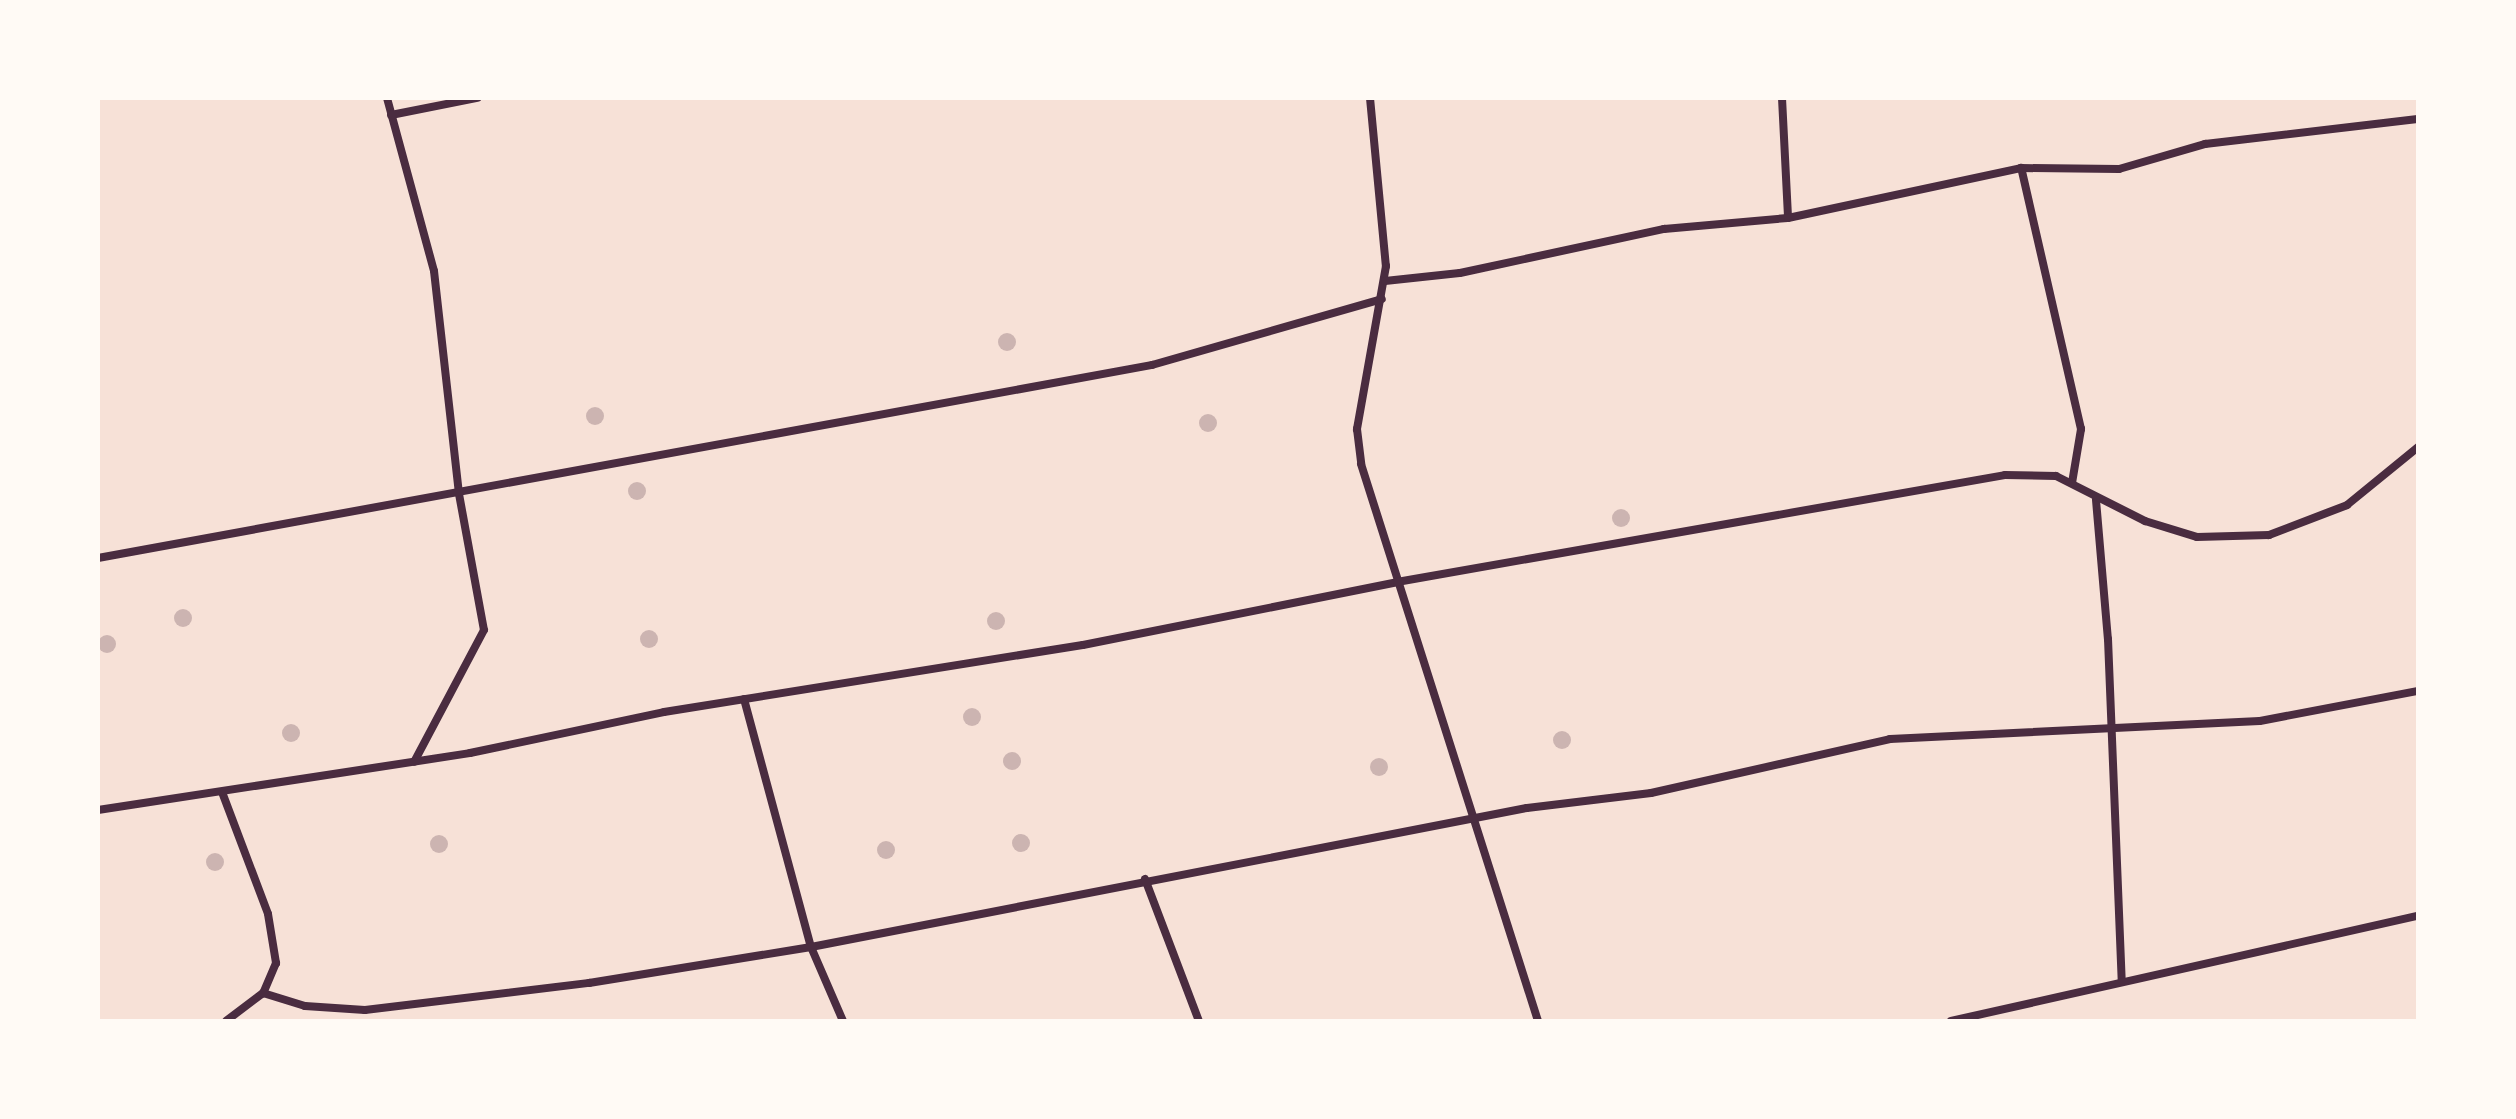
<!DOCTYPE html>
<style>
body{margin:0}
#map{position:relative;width:2516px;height:1119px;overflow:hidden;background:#f7e1d7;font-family:"IBM Plex Serif",serif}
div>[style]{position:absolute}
.building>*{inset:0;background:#ccb4b1}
.round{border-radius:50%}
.minor>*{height:8px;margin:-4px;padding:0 4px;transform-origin:4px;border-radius:4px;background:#4a2c40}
span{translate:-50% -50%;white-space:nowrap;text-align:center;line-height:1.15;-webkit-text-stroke:8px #fffaf5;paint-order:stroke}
.frame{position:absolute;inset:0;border:100px solid #fffaf5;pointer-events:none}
</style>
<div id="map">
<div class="building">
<i class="round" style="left:998px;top:333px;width:18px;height:18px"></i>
<i class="round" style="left:586px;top:407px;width:18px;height:18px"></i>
<i class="round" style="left:1199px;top:414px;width:18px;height:18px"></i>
<i class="round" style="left:628px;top:482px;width:18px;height:18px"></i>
<i class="round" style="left:1612px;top:509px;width:18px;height:18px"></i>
<i class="round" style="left:174px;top:609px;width:18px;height:18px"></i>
<i class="round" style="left:987px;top:612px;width:18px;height:18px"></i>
<i class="round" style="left:640px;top:630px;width:18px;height:18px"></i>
<i class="round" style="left:98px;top:635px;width:18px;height:18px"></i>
<i class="round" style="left:963px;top:708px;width:18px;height:18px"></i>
<i class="round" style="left:282px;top:724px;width:18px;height:18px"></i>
<i class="round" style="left:1553px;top:731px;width:18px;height:18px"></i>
<i class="round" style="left:1003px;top:752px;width:18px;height:18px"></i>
<i class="round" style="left:1370px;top:758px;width:18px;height:18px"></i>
<i class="round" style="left:1012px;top:834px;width:18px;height:18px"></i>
<i class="round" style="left:430px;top:835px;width:18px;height:18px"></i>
<i class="round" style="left:877px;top:841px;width:18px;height:18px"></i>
<i class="round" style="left:206px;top:853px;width:18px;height:18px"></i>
</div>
<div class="minor">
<i style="left:387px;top:98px;width:179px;rotate:74.8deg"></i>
<i style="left:434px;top:271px;width:224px;rotate:83.6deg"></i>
<i style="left:459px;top:494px;width:138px;rotate:79.6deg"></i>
<i style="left:484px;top:630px;width:149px;rotate:117.9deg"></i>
<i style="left:1370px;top:98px;width:169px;rotate:84.6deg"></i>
<i style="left:1386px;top:266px;width:166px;rotate:100.1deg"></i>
<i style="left:1357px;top:429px;width:35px;rotate:83deg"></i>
<i style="left:1361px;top:464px;width:584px;rotate:72.37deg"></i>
<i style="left:1782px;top:98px;width:120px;rotate:87.1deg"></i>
<i style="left:391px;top:115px;width:88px;rotate:-11.2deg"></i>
<i style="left:1385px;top:281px;width:75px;rotate:-6.1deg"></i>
<i style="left:1460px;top:273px;width:209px;rotate:-12.2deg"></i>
<i style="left:1664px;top:229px;width:124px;rotate:-5.1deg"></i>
<i style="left:1788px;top:218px;width:238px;rotate:-12.1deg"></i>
<i style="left:2072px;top:483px;width:55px;rotate:-80.5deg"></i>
<i style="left:2081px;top:429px;width:268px;rotate:-102.9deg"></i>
<i style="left:2021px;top:168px;width:98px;rotate:0.6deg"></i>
<i style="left:2119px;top:169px;width:90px;rotate:-16.2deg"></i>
<i style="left:2205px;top:144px;width:214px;rotate:-6.7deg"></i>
<i style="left:2096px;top:500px;width:140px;rotate:85.1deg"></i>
<i style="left:2108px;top:639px;width:343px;rotate:87.7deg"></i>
<i style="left:98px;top:558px;width:1072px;rotate:-10.38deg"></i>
<i style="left:1152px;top:365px;width:239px;rotate:-16deg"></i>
<i style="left:744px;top:699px;width:257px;rotate:74.9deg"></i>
<i style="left:811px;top:947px;width:81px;rotate:66.6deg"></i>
<i style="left:222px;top:792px;width:130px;rotate:69.3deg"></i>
<i style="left:268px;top:914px;width:50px;rotate:80.7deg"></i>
<i style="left:276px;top:963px;width:33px;rotate:113deg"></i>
<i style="left:263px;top:993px;width:46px;rotate:142.9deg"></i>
<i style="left:98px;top:810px;width:376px;rotate:-8.7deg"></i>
<i style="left:470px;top:753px;width:198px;rotate:-11.9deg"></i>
<i style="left:664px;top:712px;width:424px;rotate:-9.1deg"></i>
<i style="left:1083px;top:645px;width:320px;rotate:-11.3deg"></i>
<i style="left:1397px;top:582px;width:617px;rotate:-9.98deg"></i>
<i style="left:2005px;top:475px;width:51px;rotate:1.1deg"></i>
<i style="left:2056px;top:476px;width:100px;rotate:26.8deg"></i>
<i style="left:2145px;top:521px;width:54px;rotate:17.1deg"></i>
<i style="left:2197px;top:537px;width:72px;rotate:-1.6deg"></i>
<i style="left:2269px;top:535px;width:84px;rotate:-21deg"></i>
<i style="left:2347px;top:505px;width:92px;rotate:-39.2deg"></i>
<i style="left:1145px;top:879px;width:152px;rotate:69.2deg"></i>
<i style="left:263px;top:993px;width:44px;rotate:17.2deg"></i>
<i style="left:305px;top:1006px;width:60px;rotate:3.8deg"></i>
<i style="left:365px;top:1010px;width:226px;rotate:-6.9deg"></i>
<i style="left:589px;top:983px;width:225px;rotate:-9.2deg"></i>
<i style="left:811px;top:947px;width:729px;rotate:-10.99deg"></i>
<i style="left:1527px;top:808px;width:125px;rotate:-6.9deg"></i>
<i style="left:1651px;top:793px;width:245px;rotate:-12.7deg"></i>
<i style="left:1890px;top:739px;width:370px;rotate:-2.8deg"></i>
<i style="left:2260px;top:721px;width:161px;rotate:-10.8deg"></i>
<i style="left:1951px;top:1021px;width:479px;rotate:-12.7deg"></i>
</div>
<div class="frame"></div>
</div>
